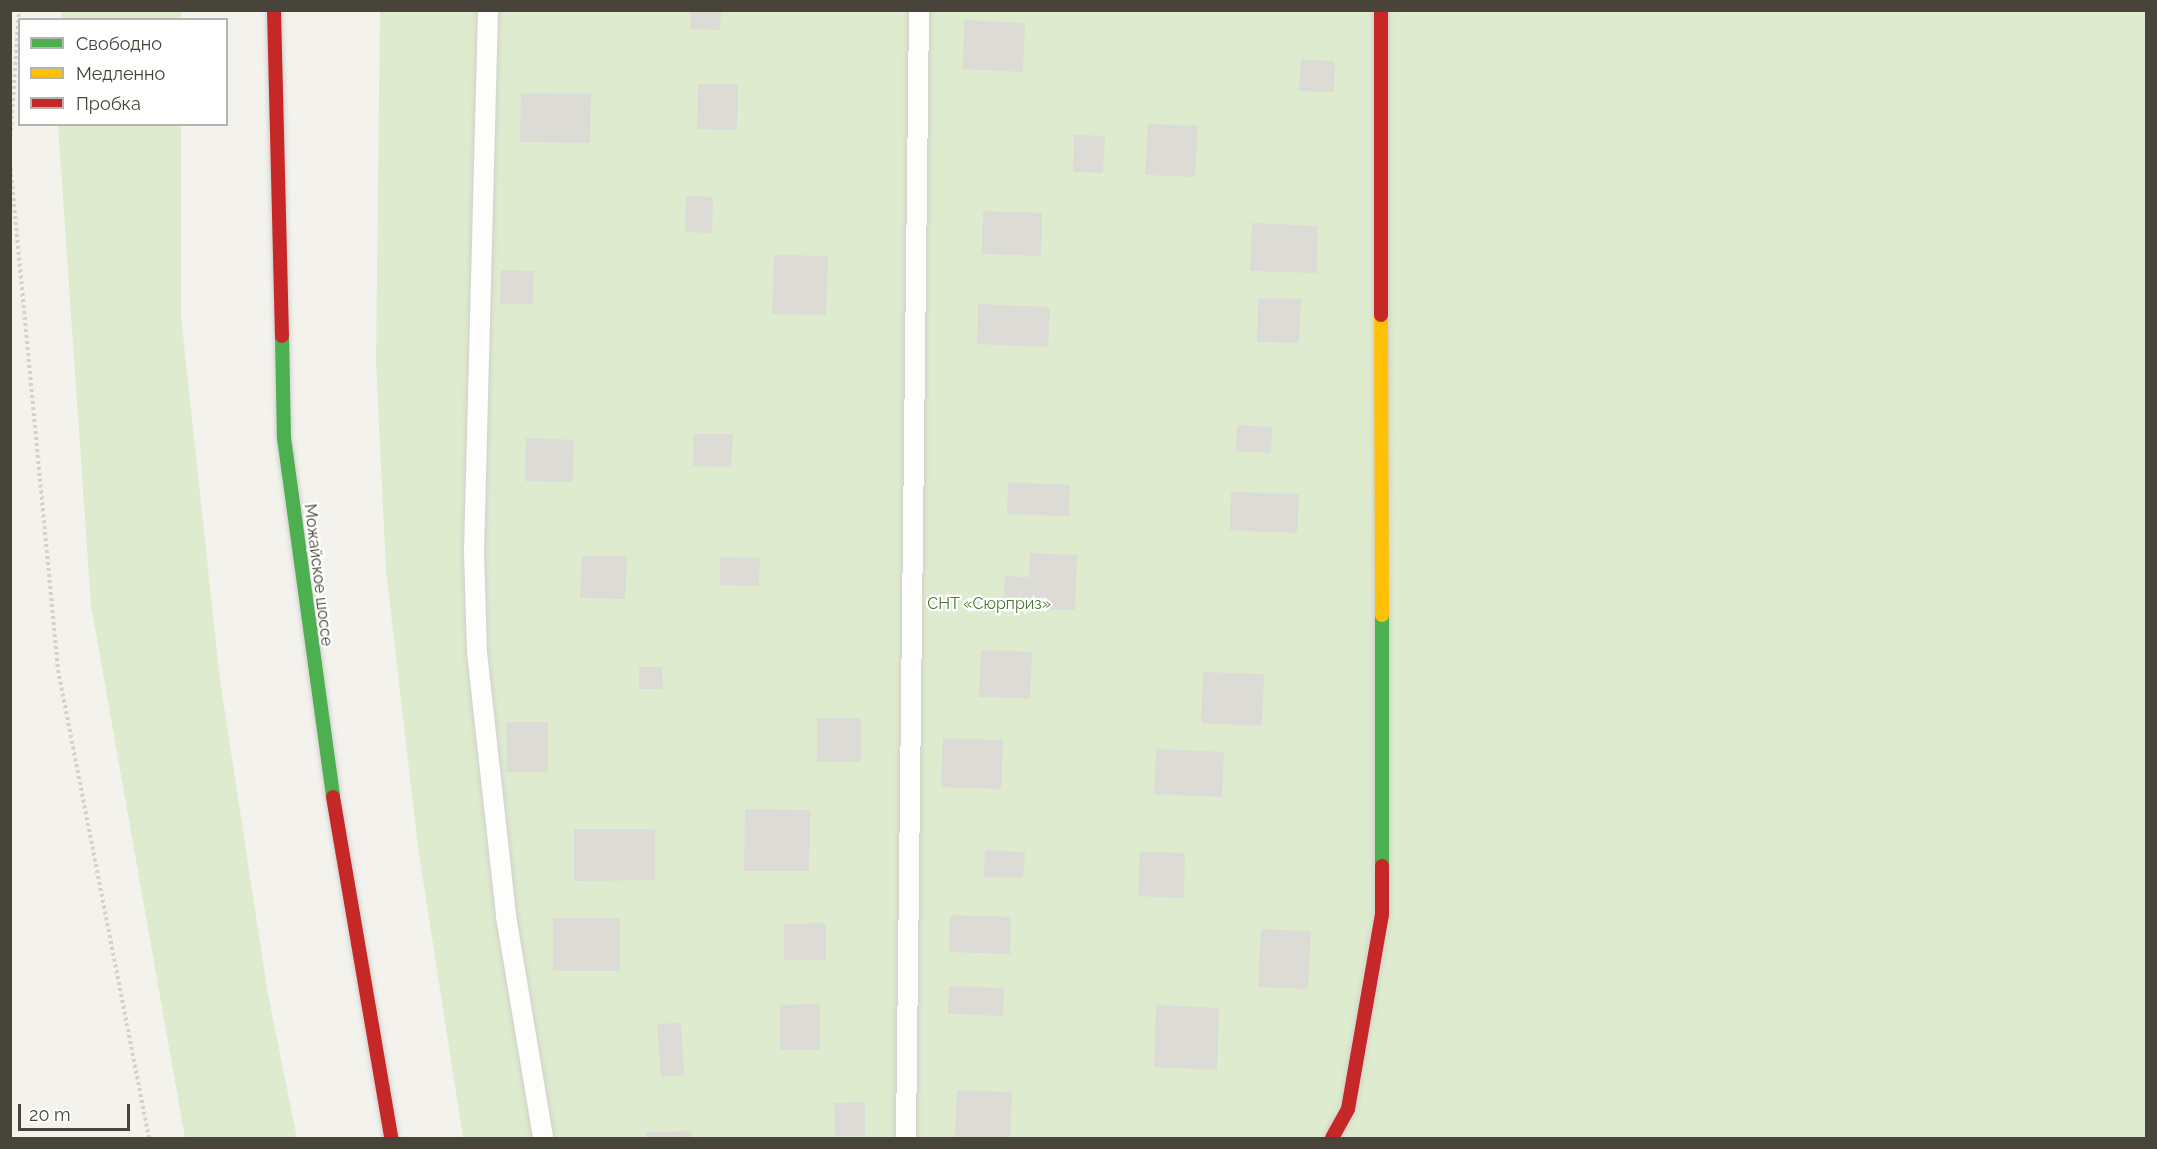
<!DOCTYPE html>
<meta charset="utf-8">
<style>
body{margin:0}
#map{position:relative;width:2157px;height:1149px;overflow:hidden;background:#f3f2ed;font-family:Raleway,sans-serif}
div>[style]{position:absolute}
.green>*{inset:0;background:#deebcf}
.building>*{inset:0;background:#dcdbd6}
.path>*{height:4px;margin-top:-2px;transform-origin:0;background:repeating-linear-gradient(90deg,#d3d2cb 0 3px,transparent 0 6px)}
.roads{filter:drop-shadow(0 0 2px #d1cfcb) drop-shadow(0 0 2px #d1cfcb)}
.lane>*{height:20px;margin:-10px;padding:0 10px;transform-origin:10px;border-radius:10px;background:#fdfdfc}
.fast>*{height:14px;margin:-7px;padding:0 7px;transform-origin:7px;border-radius:7px;background:#4caf50}
.slow>*{height:14px;margin:-7px;padding:0 7px;transform-origin:7px;border-radius:7px;background:#ffc107}
.jam>*{height:14px;margin:-7px;padding:0 7px;transform-origin:7px;border-radius:7px;background:#c62828}
span{translate:-50% -50%;white-space:nowrap;text-align:center;line-height:1.15;-webkit-text-stroke:4.5px #fff;paint-order:stroke}
.street-label{font-size:16px;color:#494439}
.park-label{font-size:16px;color:#45782f}
.frame{position:absolute;inset:0;border:12px solid #494439;pointer-events:none}
.legend{position:absolute;left:18px;top:18px;width:210px;height:108px;box-sizing:border-box;background:#fff;border:2px solid #b6b4b0;margin:0;padding:8px 10px;list-style:none;font-size:18px;color:#494439}
.legend li{display:flex;align-items:center;gap:12px;height:30px}
.legend b{width:30px;border:2px solid #b6b4b0}
.scale{position:absolute;left:18px;top:1104px;width:112px;height:27px;box-sizing:border-box;border:3px solid #494439;border-top:0;padding-left:8px;font-size:18px;line-height:21px;white-space:nowrap;color:#494439;-webkit-text-stroke:4px #fff;paint-order:stroke}
</style>
<div id="map">
<div class="green">
<i style="clip-path:polygon(61px 11px,181px 11px,181px 19px,61px 19px)"></i>
<i style="clip-path:polygon(380px 11px,2146px 11px,2146px 1138px,463px 1138px,418px 847px,386px 570px,376px 362px)"></i>
<i style="clip-path:polygon(58px 125px,181px 125px,181px 316px,220px 680px,268px 994px,297px 1138px,185px 1138px,91px 605px)"></i>
</div>
<div class="building">
<i style="clip-path:polygon(691px 10px,721px 10px,720px 30px,690px 29px)"></i>
<i style="clip-path:polygon(964px 20px,1025px 23px,1023px 72px,963px 69px)"></i>
<i style="clip-path:polygon(1301px 60px,1335px 61px,1334px 92px,1299px 91px)"></i>
<i style="clip-path:polygon(698px 84px,738px 84px,737px 130px,697px 129px)"></i>
<i style="clip-path:polygon(521px 93px,591px 94px,590px 143px,520px 142px)"></i>
<i style="clip-path:polygon(1148px 124px,1198px 126px,1195px 177px,1145px 175px)"></i>
<i style="clip-path:polygon(1074px 135px,1105px 136px,1103px 173px,1073px 172px)"></i>
<i style="clip-path:polygon(686px 196px,713px 197px,712px 233px,685px 232px)"></i>
<i style="clip-path:polygon(983px 211px,1042px 213px,1041px 256px,982px 254px)"></i>
<i style="clip-path:polygon(1252px 223px,1318px 226px,1317px 273px,1250px 271px)"></i>
<i style="clip-path:polygon(774px 255px,828px 256px,826px 315px,772px 314px)"></i>
<i style="clip-path:polygon(501px 270px,534px 271px,533px 304px,500px 304px)"></i>
<i style="clip-path:polygon(1258px 298px,1301px 299px,1299px 343px,1257px 342px)"></i>
<i style="clip-path:polygon(978px 304px,1050px 307px,1048px 347px,977px 344px)"></i>
<i style="clip-path:polygon(1237px 425px,1272px 427px,1271px 453px,1236px 451px)"></i>
<i style="clip-path:polygon(694px 434px,733px 434px,731px 467px,693px 466px)"></i>
<i style="clip-path:polygon(526px 438px,574px 440px,573px 482px,525px 481px)"></i>
<i style="clip-path:polygon(1008px 482px,1070px 485px,1069px 516px,1007px 514px)"></i>
<i style="clip-path:polygon(1231px 492px,1299px 494px,1297px 533px,1230px 530px)"></i>
<i style="clip-path:polygon(1030px 553px,1077px 555px,1075px 610px,1003px 608px,1005px 576px,1029px 577px)"></i>
<i style="clip-path:polygon(582px 556px,627px 556px,625px 599px,580px 598px)"></i>
<i style="clip-path:polygon(720px 557px,760px 558px,759px 586px,720px 585px)"></i>
<i style="clip-path:polygon(981px 650px,1032px 652px,1030px 698px,979px 697px)"></i>
<i style="clip-path:polygon(639px 667px,662px 667px,663px 689px,639px 689px)"></i>
<i style="clip-path:polygon(1203px 672px,1264px 674px,1262px 726px,1201px 723px)"></i>
<i style="clip-path:polygon(817px 718px,861px 718px,861px 762px,817px 762px)"></i>
<i style="clip-path:polygon(506px 722px,548px 722px,548px 772px,507px 772px)"></i>
<i style="clip-path:polygon(943px 738px,1003px 740px,1001px 789px,941px 787px)"></i>
<i style="clip-path:polygon(1156px 749px,1224px 752px,1222px 797px,1154px 794px)"></i>
<i style="clip-path:polygon(745px 809px,810px 810px,809px 871px,744px 871px)"></i>
<i style="clip-path:polygon(574px 829px,655px 829px,655px 880px,574px 881px)"></i>
<i style="clip-path:polygon(985px 850px,1025px 852px,1023px 878px,984px 877px)"></i>
<i style="clip-path:polygon(1140px 852px,1185px 853px,1184px 898px,1138px 896px)"></i>
<i style="clip-path:polygon(950px 915px,1011px 917px,1010px 954px,949px 952px)"></i>
<i style="clip-path:polygon(553px 918px,620px 918px,620px 971px,553px 971px)"></i>
<i style="clip-path:polygon(826px 923px,826px 960px,784px 960px,784px 924px)"></i>
<i style="clip-path:polygon(1261px 929px,1311px 931px,1308px 989px,1258px 987px)"></i>
<i style="clip-path:polygon(949px 986px,1004px 988px,1003px 1016px,948px 1014px)"></i>
<i style="clip-path:polygon(820px 1004px,820px 1050px,780px 1050px,780px 1005px)"></i>
<i style="clip-path:polygon(1156px 1005px,1219px 1008px,1217px 1070px,1154px 1067px)"></i>
<i style="clip-path:polygon(681px 1023px,684px 1075px,661px 1077px,657px 1024px)"></i>
<i style="clip-path:polygon(957px 1090px,1012px 1092px,1010px 1138px,955px 1137px)"></i>
<i style="clip-path:polygon(865px 1102px,865px 1136px,835px 1136px,834px 1103px)"></i>
<i style="clip-path:polygon(692px 1131px,692px 1138px,646px 1138px,646px 1132px)"></i>
</div>
<div class="path">
<i style="left:10px;top:143px;width:133px;rotate:-86.1deg"></i>
<i style="left:10px;top:162px;width:510px;rotate:84.6deg"></i>
<i style="left:58px;top:670px;width:477px;rotate:79deg"></i>
</div>
<div class="roads">
<div class="lane">
<i style="left:488px;top:10px;width:541px;rotate:91.48deg"></i>
<i style="left:474px;top:551px;width:101px;rotate:88.3deg"></i>
<i style="left:477px;top:652px;width:266px;rotate:83.7deg"></i>
<i style="left:506px;top:916px;width:225px;rotate:80.5deg"></i>
<i style="left:906px;top:1138px;width:1128px;rotate:-89.34deg"></i>
</div>
<div class="fast">
<i style="left:282px;top:336px;width:102px;rotate:88.9deg"></i>
<i style="left:284px;top:438px;width:362px;rotate:82.2deg"></i>
<i style="left:1382px;top:615px;width:251px;rotate:90deg"></i>
</div>
<div class="slow">
<i style="left:1381px;top:315px;width:300px;rotate:89.8deg"></i>
</div>
<div class="jam">
<i style="left:274px;top:10px;width:326px;rotate:88.6deg"></i>
<i style="left:1381px;top:10px;width:305px;rotate:90deg"></i>
<i style="left:333px;top:797px;width:346px;rotate:80.3deg"></i>
<i style="left:1332px;top:1138px;width:33px;rotate:-61deg"></i>
<i style="left:1348px;top:1109px;width:197px;rotate:-80.1deg"></i>
<i style="left:1382px;top:915px;width:49px;rotate:-90deg"></i>
</div>
</div>
<div class="street-label">
<span style="left:318px;top:575px;rotate:83deg">Можайское шоссе</span>
</div>
<div class="park-label">
<span style="left:989px;top:604px">СНТ «Сюрприз»</span>
</div>
<div class="frame"></div>
<ul class="legend">
<li><b style="height:8px;background:#4caf50"></b>Свободно</li>
<li><b style="height:8px;background:#ffc107"></b>Медленно</li>
<li><b style="height:8px;background:#c62828"></b>Пробка</li>
</ul>
<div class="scale">20 m</div>
</div>
